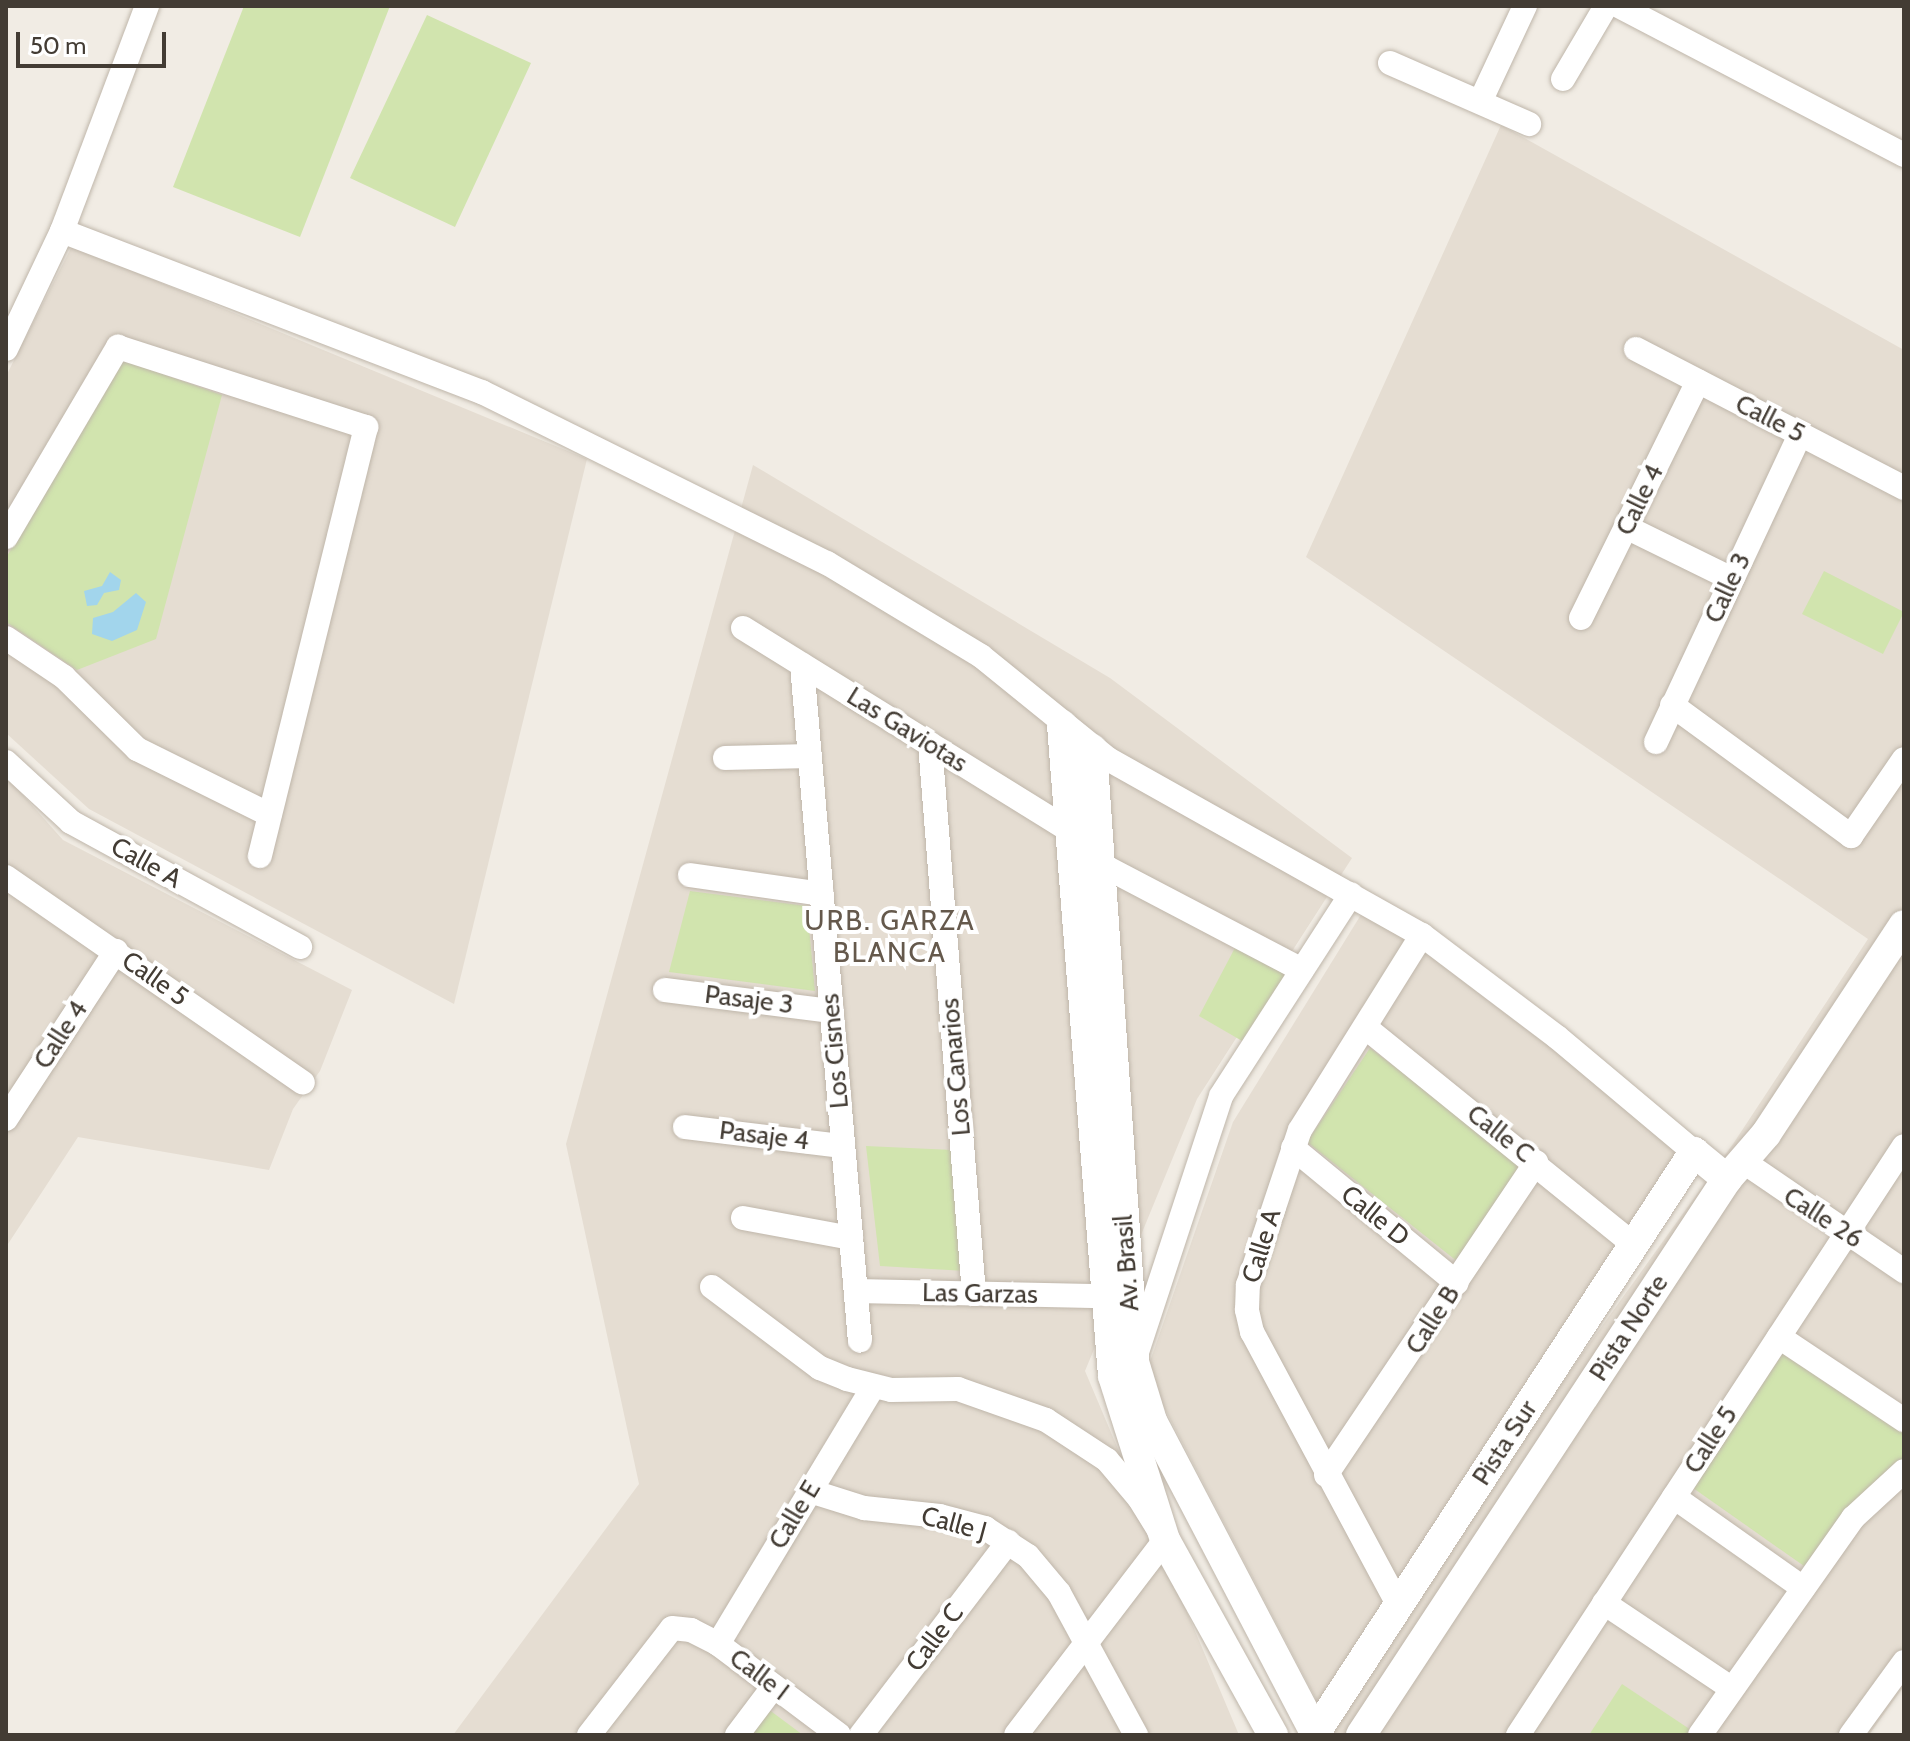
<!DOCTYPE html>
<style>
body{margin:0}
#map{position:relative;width:1910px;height:1741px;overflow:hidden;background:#f1ece4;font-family:Cabin,sans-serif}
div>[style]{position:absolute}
.residential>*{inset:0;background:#e5ddd2}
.green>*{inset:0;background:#d1e4ae}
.water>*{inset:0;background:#a2d5ec}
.roads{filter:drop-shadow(0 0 2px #bfb6aa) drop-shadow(0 0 2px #bfb6aa)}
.minor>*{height:24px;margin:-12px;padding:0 12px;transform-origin:12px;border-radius:12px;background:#fff}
.tertiary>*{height:30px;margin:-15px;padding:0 15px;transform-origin:15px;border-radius:15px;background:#fff}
span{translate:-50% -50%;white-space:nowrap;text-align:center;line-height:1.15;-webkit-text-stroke:8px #fff;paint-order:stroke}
.street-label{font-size:26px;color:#433c34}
.neighbourhood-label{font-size:28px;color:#65594c;letter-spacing:2px}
.frame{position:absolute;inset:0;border:8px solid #433c34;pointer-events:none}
.scale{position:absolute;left:16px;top:32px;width:150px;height:36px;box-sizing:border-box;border:4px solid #433c34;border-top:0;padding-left:10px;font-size:24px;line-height:28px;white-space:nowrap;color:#433c34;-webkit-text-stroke:6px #fff;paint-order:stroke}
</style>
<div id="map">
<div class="residential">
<i style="clip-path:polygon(1501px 125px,1904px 350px,1904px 1686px,1869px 1735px,1308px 1735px,1733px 1144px,1868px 939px,1306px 557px)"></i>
<i style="clip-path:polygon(72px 246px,587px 459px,454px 1004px,89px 809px,6px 733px,6px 376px)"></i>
<i style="clip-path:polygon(753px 465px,1110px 678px,1352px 858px,1197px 1099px,1085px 1371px,1239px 1735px,453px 1735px,639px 1484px,566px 1144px)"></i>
<i style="clip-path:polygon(6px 776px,63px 840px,352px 990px,320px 1071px,293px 1109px,269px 1170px,78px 1137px,6px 1247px)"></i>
<i style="clip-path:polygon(1362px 913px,1432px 946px,1683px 1148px,1318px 1703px,1146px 1373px,1233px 1122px)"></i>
</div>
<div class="green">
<i style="clip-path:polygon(244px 6px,390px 6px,300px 237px,173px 187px)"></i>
<i style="clip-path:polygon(427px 15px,531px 63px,455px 227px,350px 178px)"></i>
<i style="clip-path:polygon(120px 359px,222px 395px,156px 639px,77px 670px,6px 622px,6px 558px)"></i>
<i style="clip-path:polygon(1824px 571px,1904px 612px,1883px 654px,1802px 614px)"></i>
<i style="clip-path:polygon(690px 891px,807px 906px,815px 991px,669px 972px)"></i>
<i style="clip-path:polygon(1237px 944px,1293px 971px,1249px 1045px,1199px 1016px)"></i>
<i style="clip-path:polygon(1370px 1048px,1522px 1163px,1458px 1262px,1307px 1142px)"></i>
<i style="clip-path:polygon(866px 1146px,953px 1150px,966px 1271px,880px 1266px)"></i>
<i style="clip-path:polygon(1783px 1353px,1904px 1429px,1904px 1459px,1804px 1566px,1693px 1488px)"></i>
<i style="clip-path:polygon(1622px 1684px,1691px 1730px,1687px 1735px,1589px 1735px)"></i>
<i style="clip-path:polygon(768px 1709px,803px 1735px,748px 1735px)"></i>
</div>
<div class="water">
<i style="clip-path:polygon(110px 572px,121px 580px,119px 590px,104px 593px,97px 605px,87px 606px,84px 591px,102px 586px)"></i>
<i style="clip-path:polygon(136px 593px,146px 602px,137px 630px,112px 641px,92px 634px,93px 618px,113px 612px)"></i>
</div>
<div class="roads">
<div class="minor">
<i style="left:1619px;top:6px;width:322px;rotate:27.6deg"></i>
<i style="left:1390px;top:63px;width:152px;rotate:23.7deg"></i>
<i style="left:1563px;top:79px;width:85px;rotate:-59.5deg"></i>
<i style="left:1480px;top:102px;width:106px;rotate:-64.9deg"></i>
<i style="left:62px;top:231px;width:450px;rotate:21deg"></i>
<i style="left:482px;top:392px;width:385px;rotate:26.4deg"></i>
<i style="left:827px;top:563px;width:180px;rotate:31.1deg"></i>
<i style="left:981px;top:656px;width:164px;rotate:39deg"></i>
<i style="left:1108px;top:759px;width:360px;rotate:29.3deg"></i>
<i style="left:1422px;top:935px;width:169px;rotate:37.1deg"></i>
<i style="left:1557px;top:1037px;width:179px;rotate:40deg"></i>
<i style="left:6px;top:349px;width:131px;rotate:-64.6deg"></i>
<i style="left:62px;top:231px;width:241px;rotate:-69.3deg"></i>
<i style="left:1636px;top:349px;width:302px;rotate:27.4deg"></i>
<i style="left:1626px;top:527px;width:118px;rotate:26.1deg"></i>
<i style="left:6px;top:537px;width:221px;rotate:-59.5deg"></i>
<i style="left:118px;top:347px;width:261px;rotate:17.9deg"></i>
<i style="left:366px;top:427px;width:442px;rotate:103.9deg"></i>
<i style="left:1581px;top:618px;width:264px;rotate:-63.7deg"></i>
<i style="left:743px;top:628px;width:385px;rotate:31.8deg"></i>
<i style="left:6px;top:638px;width:70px;rotate:33.9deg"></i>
<i style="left:64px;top:677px;width:103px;rotate:44.6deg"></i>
<i style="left:137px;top:749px;width:148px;rotate:26.4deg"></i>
<i style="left:802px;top:665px;width:678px;rotate:85.1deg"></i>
<i style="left:1672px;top:705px;width:222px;rotate:36.2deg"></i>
<i style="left:1851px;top:836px;width:93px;rotate:-55.5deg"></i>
<i style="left:1656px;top:742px;width:340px;rotate:-64.9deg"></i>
<i style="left:930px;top:744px;width:552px;rotate:85.43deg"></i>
<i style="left:725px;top:758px;width:85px;rotate:-1.3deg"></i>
<i style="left:6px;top:762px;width:88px;rotate:42.7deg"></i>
<i style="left:71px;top:822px;width:261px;rotate:28.6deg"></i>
<i style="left:1100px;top:864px;width:228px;rotate:27.7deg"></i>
<i style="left:690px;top:875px;width:133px;rotate:8.2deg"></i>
<i style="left:6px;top:877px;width:361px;rotate:34.7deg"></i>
<i style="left:665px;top:990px;width:168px;rotate:7.2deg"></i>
<i style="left:1365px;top:1027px;width:345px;rotate:39deg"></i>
<i style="left:6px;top:1119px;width:201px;rotate:-56.8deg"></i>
<i style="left:685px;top:1127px;width:159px;rotate:6.9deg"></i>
<i style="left:1293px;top:1148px;width:212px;rotate:39.5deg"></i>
<i style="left:1744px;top:1162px;width:194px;rotate:34.3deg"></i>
<i style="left:743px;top:1218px;width:110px;rotate:10.5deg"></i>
<i style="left:712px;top:1287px;width:135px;rotate:36.9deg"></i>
<i style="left:820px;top:1368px;width:29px;rotate:22deg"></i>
<i style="left:847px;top:1379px;width:45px;rotate:14deg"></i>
<i style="left:891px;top:1390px;width:67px;rotate:-0.9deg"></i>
<i style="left:958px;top:1389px;width:93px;rotate:19.4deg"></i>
<i style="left:1046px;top:1420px;width:73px;rotate:33.3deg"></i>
<i style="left:1107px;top:1460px;width:50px;rotate:49.9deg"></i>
<i style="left:1139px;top:1498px;width:49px;rotate:58.2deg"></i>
<i style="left:1165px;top:1540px;width:245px;rotate:127.4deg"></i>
<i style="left:856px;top:1291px;width:248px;rotate:1.2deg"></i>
<i style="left:1779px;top:1337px;width:150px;rotate:33.6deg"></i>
<i style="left:1137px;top:1352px;width:269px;rotate:-71.8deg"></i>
<i style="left:1221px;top:1096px;width:240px;rotate:-57.2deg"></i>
<i style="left:1326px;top:1475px;width:377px;rotate:-56.1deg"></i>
<i style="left:810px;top:1491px;width:57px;rotate:17.5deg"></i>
<i style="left:864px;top:1508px;width:76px;rotate:6deg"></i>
<i style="left:940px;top:1516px;width:47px;rotate:14.9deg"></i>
<i style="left:985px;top:1528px;width:51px;rotate:33.1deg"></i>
<i style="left:1028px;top:1556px;width:48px;rotate:50deg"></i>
<i style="left:1059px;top:1593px;width:162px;rotate:61.5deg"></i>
<i style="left:1674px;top:1497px;width:158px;rotate:35.2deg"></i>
<i style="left:1604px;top:1603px;width:153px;rotate:33.8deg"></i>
<i style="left:1399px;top:1606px;width:311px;rotate:-118.2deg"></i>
<i style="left:1252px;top:1332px;width:23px;rotate:-103deg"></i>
<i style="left:1247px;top:1310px;width:25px;rotate:-88deg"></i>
<i style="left:1248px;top:1285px;width:163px;rotate:-71.5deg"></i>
<i style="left:1300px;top:1130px;width:230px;rotate:-58deg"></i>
<i style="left:718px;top:1644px;width:300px;rotate:-58.9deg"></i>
<i style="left:589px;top:1735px;width:135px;rotate:-52.2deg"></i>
<i style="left:672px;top:1628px;width:19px;rotate:6deg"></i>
<i style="left:691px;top:1630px;width:30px;rotate:27deg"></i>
<i style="left:718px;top:1644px;width:151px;rotate:36.9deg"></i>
<i style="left:737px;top:1735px;width:61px;rotate:-52.9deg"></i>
<i style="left:861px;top:1735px;width:243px;rotate:-52.7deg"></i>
<i style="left:1518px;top:1735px;width:704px;rotate:-56.76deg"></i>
<i style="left:1700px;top:1735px;width:266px;rotate:-54.8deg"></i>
<i style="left:1853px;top:1518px;width:69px;rotate:-42.7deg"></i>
<i style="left:1851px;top:1735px;width:90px;rotate:-54deg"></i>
</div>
<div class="tertiary">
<i style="left:1062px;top:725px;width:653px;rotate:85.52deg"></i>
<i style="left:1113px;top:1376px;width:172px;rotate:72.4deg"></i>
<i style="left:1165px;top:1540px;width:223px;rotate:61deg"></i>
<i style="left:1092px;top:749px;width:614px;rotate:86.08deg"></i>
<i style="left:1134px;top:1362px;width:62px;rotate:73deg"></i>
<i style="left:1152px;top:1421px;width:354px;rotate:62.4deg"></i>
<i style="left:1314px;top:1735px;width:696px;rotate:-56.9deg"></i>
<i style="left:1694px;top:1152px;width:43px;rotate:39.3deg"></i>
<i style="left:1361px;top:1735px;width:666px;rotate:-56.64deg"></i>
<i style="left:1727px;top:1179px;width:60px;rotate:-49.1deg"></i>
<i style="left:1766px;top:1134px;width:250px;rotate:-56.6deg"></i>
</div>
</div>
<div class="street-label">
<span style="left:1770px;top:419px;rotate:27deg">Calle 5</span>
<span style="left:1640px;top:500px;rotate:-64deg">Calle 4</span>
<span style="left:1728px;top:588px;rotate:-65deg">Calle 3</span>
<span style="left:907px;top:730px;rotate:32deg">Las Gaviotas</span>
<span style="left:146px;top:863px;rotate:29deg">Calle A</span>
<span style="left:155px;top:979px;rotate:35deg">Calle 5</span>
<span style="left:749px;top:1000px;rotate:7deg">Pasaje 3</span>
<span style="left:61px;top:1035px;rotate:-57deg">Calle 4</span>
<span style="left:835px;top:1051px;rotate:-95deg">Los Cisnes</span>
<span style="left:956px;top:1067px;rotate:-95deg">Los Canarios</span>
<span style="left:1500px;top:1134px;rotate:38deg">Calle C</span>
<span style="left:764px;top:1136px;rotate:7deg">Pasaje 4</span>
<span style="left:1375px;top:1216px;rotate:39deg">Calle D</span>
<span style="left:1823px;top:1218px;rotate:33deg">Calle 26</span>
<span style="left:1262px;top:1246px;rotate:-73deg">Calle A</span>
<span style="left:1127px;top:1263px;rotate:-94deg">Av. Brasil</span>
<span style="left:980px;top:1294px;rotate:1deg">Las Garzas</span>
<span style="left:1433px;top:1320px;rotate:-57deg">Calle B</span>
<span style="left:1629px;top:1328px;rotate:-57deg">Pista Norte</span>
<span style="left:1711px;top:1440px;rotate:-57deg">Calle 5</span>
<span style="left:1505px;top:1443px;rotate:-57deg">Pista Sur</span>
<span style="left:795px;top:1515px;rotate:-59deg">Calle E</span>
<span style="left:954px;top:1524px;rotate:15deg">Calle J</span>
<span style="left:935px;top:1638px;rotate:-53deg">Calle C</span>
<span style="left:759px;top:1675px;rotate:37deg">Calle I</span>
</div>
<div class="neighbourhood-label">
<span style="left:890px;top:936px">URB. GARZA<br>BLANCA</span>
</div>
<div class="frame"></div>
<div class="scale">50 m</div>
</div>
